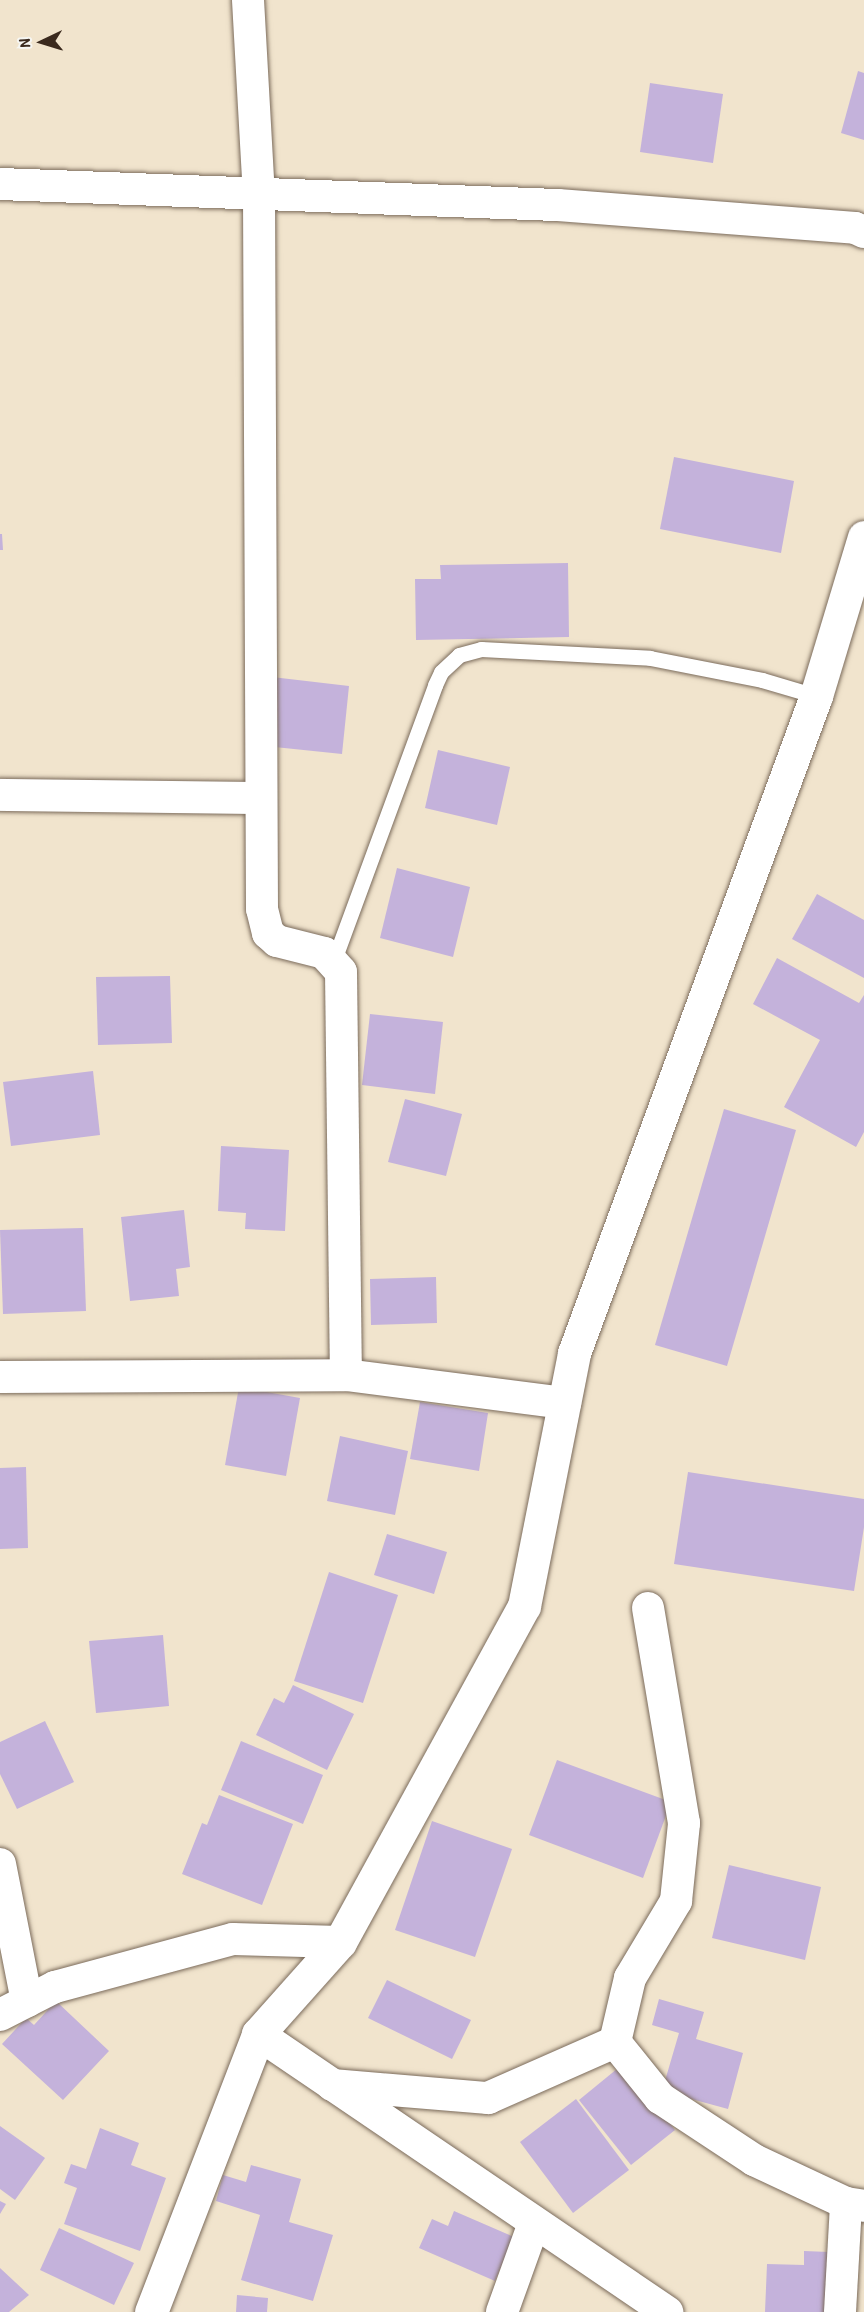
<!DOCTYPE html>
<style>
body{margin:0}
#map{position:relative;width:864px;height:2312px;overflow:hidden;background:#f1e4cd;font-family:"Patrick Hand",sans-serif}
div>[style]{position:absolute}
.building>*{inset:0;background:#c4b2db}
.roads{filter:drop-shadow(0 0 2px #7b6b5b) drop-shadow(0 0 2px #7b6b5b)}
.service>*{height:15px;margin:-7.5px;padding:0 7.5px;transform-origin:7.5px;border-radius:7.5px;background:#fff}
.minor>*{height:32px;margin:-16px;padding:0 16px;transform-origin:16px;border-radius:16px;background:#fff}
.tertiary>*{height:33px;margin:-16.5px;padding:0 16.5px;transform-origin:16.5px;border-radius:16.5px;background:#fff}
span{translate:-50% -50%;white-space:nowrap;text-align:center;line-height:1.15;-webkit-text-stroke:4.5px #f6f6f2;paint-order:stroke}
.north{position:absolute;left:12px;top:12px;width:60px;height:60px;-webkit-text-stroke:4px #f6f6f2;paint-order:stroke;rotate:266deg;font-size:16px;font-weight:700;line-height:24px;text-align:center;color:#3b2a1e}
.north::after{content:'';display:block;margin:auto;width:21px;height:27px;background:#3b2a1e;clip-path:polygon(50% 0,100% 100%,50% 72%,0 100%)}
</style>
<div id="map">
<div class="building">
<i style="clip-path:polygon(858px 71px,864px 73px,864px 140px,841px 133px)"></i>
<i style="clip-path:polygon(650px 83px,723px 94px,713px 163px,640px 152px)"></i>
<i style="clip-path:polygon(674px 457px,794px 481px,781px 553px,660px 529px)"></i>
<i style="clip-path:polygon(0 534px,2px 534px,3px 550px,0 550px)"></i>
<i style="clip-path:polygon(568px 563px,569px 637px,416px 640px,415px 579px,441px 579px,440px 565px)"></i>
<i style="clip-path:polygon(272px 677px,349px 686px,342px 754px,265px 746px)"></i>
<i style="clip-path:polygon(438px 750px,510px 767px,497px 825px,425px 808px)"></i>
<i style="clip-path:polygon(397px 868px,470px 887px,453px 957px,380px 938px)"></i>
<i style="clip-path:polygon(817px 894px,864px 920px,864px 978px,792px 939px)"></i>
<i style="clip-path:polygon(777px 958px,859px 1003px,864px 995px,864px 1132px,856px 1147px,784px 1107px,820px 1040px,753px 1004px)"></i>
<i style="clip-path:polygon(170px 976px,172px 1043px,98px 1045px,96px 977px)"></i>
<i style="clip-path:polygon(370px 1014px,443px 1022px,435px 1094px,362px 1085px)"></i>
<i style="clip-path:polygon(93px 1071px,100px 1135px,11px 1146px,3px 1082px)"></i>
<i style="clip-path:polygon(405px 1099px,462px 1114px,446px 1176px,388px 1162px)"></i>
<i style="clip-path:polygon(724px 1109px,796px 1130px,727px 1366px,655px 1345px)"></i>
<i style="clip-path:polygon(221px 1146px,289px 1150px,285px 1231px,245px 1229px,246px 1213px,218px 1211px)"></i>
<i style="clip-path:polygon(184px 1210px,190px 1267px,176px 1269px,179px 1296px,130px 1301px,121px 1217px)"></i>
<i style="clip-path:polygon(83px 1228px,86px 1311px,3px 1314px,0 1230px)"></i>
<i style="clip-path:polygon(436px 1277px,437px 1323px,371px 1325px,370px 1279px)"></i>
<i style="clip-path:polygon(239px 1387px,300px 1398px,286px 1476px,225px 1465px)"></i>
<i style="clip-path:polygon(420px 1402px,488px 1413px,479px 1471px,410px 1459px)"></i>
<i style="clip-path:polygon(340px 1436px,408px 1451px,395px 1515px,327px 1501px)"></i>
<i style="clip-path:polygon(26px 1467px,28px 1548px,0 1549px,0 1468px)"></i>
<i style="clip-path:polygon(688px 1472px,864px 1499px,864px 1527px,854px 1591px,674px 1564px)"></i>
<i style="clip-path:polygon(387px 1534px,447px 1552px,434px 1594px,374px 1575px)"></i>
<i style="clip-path:polygon(329px 1572px,398px 1595px,363px 1703px,294px 1681px)"></i>
<i style="clip-path:polygon(163px 1635px,169px 1706px,96px 1713px,89px 1641px)"></i>
<i style="clip-path:polygon(293px 1685px,354px 1714px,327px 1770px,256px 1735px,274px 1698px,284px 1703px)"></i>
<i style="clip-path:polygon(45px 1721px,74px 1782px,17px 1809px,0 1774px,0 1742px)"></i>
<i style="clip-path:polygon(241px 1741px,323px 1775px,303px 1824px,221px 1790px)"></i>
<i style="clip-path:polygon(557px 1760px,671px 1802px,643px 1878px,529px 1835px)"></i>
<i style="clip-path:polygon(219px 1795px,293px 1824px,262px 1905px,182px 1874px,202px 1823px,207px 1825px)"></i>
<i style="clip-path:polygon(432px 1821px,512px 1849px,475px 1957px,395px 1930px)"></i>
<i style="clip-path:polygon(729px 1865px,821px 1887px,805px 1960px,712px 1938px)"></i>
<i style="clip-path:polygon(387px 1980px,471px 2020px,452px 2059px,368px 2018px)"></i>
<i style="clip-path:polygon(659px 1999px,704px 2012px,696px 2039px,743px 2053px,728px 2109px,662px 2091px,679px 2033px,652px 2025px)"></i>
<i style="clip-path:polygon(56px 2001px,109px 2051px,63px 2100px,2px 2044px,26px 2018px,34px 2025px)"></i>
<i style="clip-path:polygon(623px 2064px,675px 2130px,631px 2165px,579px 2100px)"></i>
<i style="clip-path:polygon(576px 2099px,629px 2170px,573px 2213px,520px 2142px)"></i>
<i style="clip-path:polygon(0 2126px,45px 2158px,15px 2200px,0 2189px)"></i>
<i style="clip-path:polygon(100px 2128px,139px 2143px,131px 2165px,166px 2178px,140px 2251px,64px 2224px,77px 2188px,64px 2183px,71px 2164px,86px 2169px)"></i>
<i style="clip-path:polygon(251px 2165px,301px 2179px,289px 2222px,333px 2235px,313px 2301px,241px 2280px,260px 2215px,216px 2201px,223px 2175px,246px 2182px)"></i>
<i style="clip-path:polygon(0 2201px,6px 2204px,0 2214px)"></i>
<i style="clip-path:polygon(454px 2211px,514px 2237px,495px 2281px,419px 2248px,432px 2219px,448px 2226px)"></i>
<i style="clip-path:polygon(59px 2228px,134px 2263px,114px 2305px,40px 2270px)"></i>
<i style="clip-path:polygon(804px 2251px,829px 2252px,827px 2312px,765px 2312px,767px 2264px,804px 2265px)"></i>
<i style="clip-path:polygon(0 2268px,29px 2295px,9px 2312px,0 2312px)"></i>
<i style="clip-path:polygon(237px 2295px,268px 2298px,267px 2312px,236px 2312px)"></i>
</div>
<div class="roads">
<div class="service">
<i style="left:334px;top:960px;width:293px;rotate:-69.8deg"></i>
<i style="left:435px;top:685px;width:14px;rotate:-65deg"></i>
<i style="left:441px;top:672px;width:25px;rotate:-43deg"></i>
<i style="left:459px;top:655px;width:23px;rotate:-15deg"></i>
<i style="left:481px;top:649px;width:169px;rotate:3deg"></i>
<i style="left:650px;top:658px;width:114px;rotate:11.1deg"></i>
<i style="left:762px;top:680px;width:56px;rotate:16.5deg"></i>
</div>
<div class="minor">
<i style="left:248px;top:0;width:194px;rotate:86.8deg"></i>
<i style="left:259px;top:194px;width:715px;rotate:89.76deg"></i>
<i style="left:262px;top:909px;width:25px;rotate:76deg"></i>
<i style="left:268px;top:933px;width:12px;rotate:42deg"></i>
<i style="left:277px;top:941px;width:49px;rotate:14.3deg"></i>
<i style="left:324px;top:953px;width:25px;rotate:48deg"></i>
<i style="left:341px;top:972px;width:403px;rotate:89.3deg"></i>
<i style="left:0;top:184px;width:558px;rotate:2.16deg"></i>
<i style="left:558px;top:205px;width:298px;rotate:4.4deg"></i>
<i style="left:855px;top:228px;width:10px;rotate:24deg"></i>
<i style="left:0;top:795px;width:259px;rotate:0.7deg"></i>
<i style="left:0;top:1377px;width:346px;rotate:-0.3deg"></i>
<i style="left:346px;top:1375px;width:221px;rotate:7.3deg"></i>
<i style="left:0;top:1864px;width:140px;rotate:78.9deg"></i>
<i style="left:0;top:2015px;width:62px;rotate:-27deg"></i>
<i style="left:55px;top:1987px;width:184px;rotate:-15.1deg"></i>
<i style="left:233px;top:1939px;width:107px;rotate:1.6deg"></i>
<i style="left:258px;top:2034px;width:495px;rotate:34.2deg"></i>
<i style="left:615px;top:2042px;width:72px;rotate:51.2deg"></i>
<i style="left:660px;top:2098px;width:113px;rotate:33.4deg"></i>
<i style="left:754px;top:2160px;width:102px;rotate:25.1deg"></i>
<i style="left:846px;top:2203px;width:18px;rotate:9deg"></i>
<i style="left:332px;top:2085px;width:157px;rotate:4.8deg"></i>
<i style="left:488px;top:2098px;width:139px;rotate:-23.8deg"></i>
<i style="left:615px;top:2042px;width:66px;rotate:-76.8deg"></i>
<i style="left:630px;top:1978px;width:90px;rotate:-59.1deg"></i>
<i style="left:676px;top:1901px;width:78px;rotate:-84.1deg"></i>
<i style="left:684px;top:1823px;width:218px;rotate:-99.5deg"></i>
<i style="left:502px;top:2312px;width:95px;rotate:-70.2deg"></i>
<i style="left:840px;top:2312px;width:109px;rotate:-86.8deg"></i>
</div>
<div class="tertiary">
<i style="left:151px;top:2312px;width:298px;rotate:-68.9deg"></i>
<i style="left:258px;top:2034px;width:123px;rotate:-48.3deg"></i>
<i style="left:340px;top:1942px;width:383px;rotate:-61.3deg"></i>
<i style="left:524px;top:1606px;width:258px;rotate:-78.8deg"></i>
<i style="left:574px;top:1353px;width:700px;rotate:-69.78deg"></i>
<i style="left:816px;top:696px;width:166px;rotate:-73.2deg"></i>
</div>
</div>
<div class="north">N</div>
</div>
